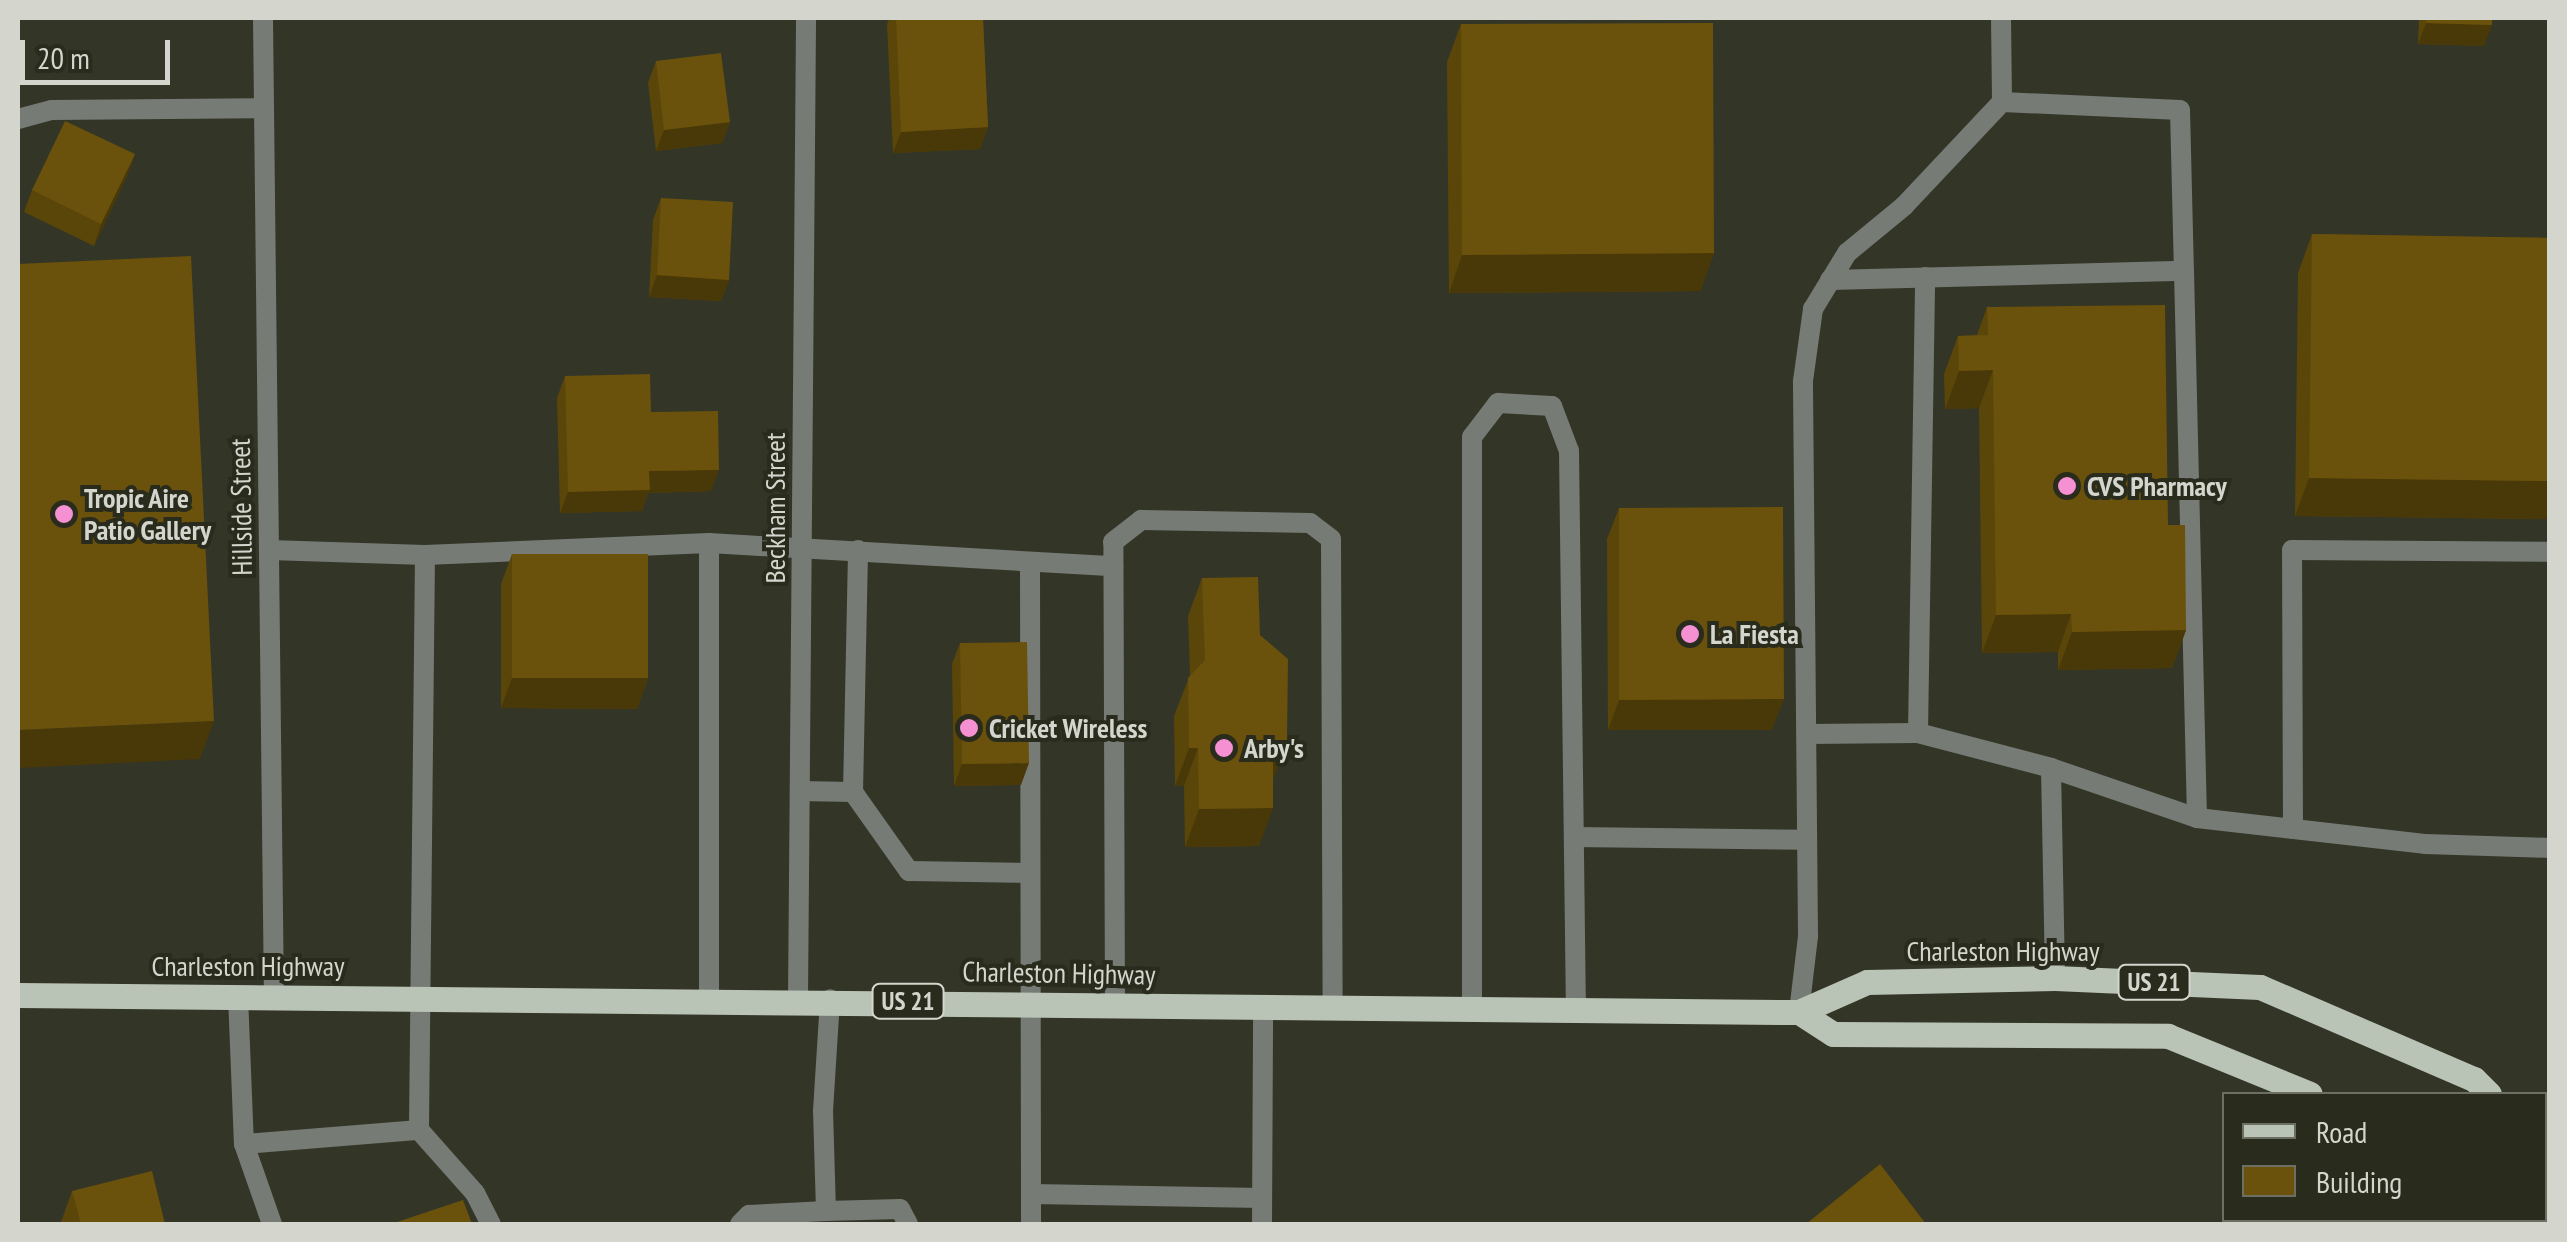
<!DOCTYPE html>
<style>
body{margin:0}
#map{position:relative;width:2567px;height:1242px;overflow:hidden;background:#333527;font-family:"PT Sans Narrow",sans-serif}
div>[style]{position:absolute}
.service>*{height:20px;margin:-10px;padding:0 10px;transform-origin:10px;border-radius:10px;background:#767b75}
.minor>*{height:20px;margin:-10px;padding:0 10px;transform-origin:10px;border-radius:10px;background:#767b75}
.primary>*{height:25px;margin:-12.5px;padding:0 12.5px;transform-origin:12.5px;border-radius:12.5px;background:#b9c3b6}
.wall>*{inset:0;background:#5b460a}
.shaded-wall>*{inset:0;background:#4a3908}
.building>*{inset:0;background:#6a510c}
.dots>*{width:28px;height:28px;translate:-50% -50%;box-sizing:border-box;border:5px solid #292b1d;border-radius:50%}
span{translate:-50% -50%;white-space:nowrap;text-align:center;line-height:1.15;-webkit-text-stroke:8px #292b1d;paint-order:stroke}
.shield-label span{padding:2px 8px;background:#292b1d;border:2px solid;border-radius:8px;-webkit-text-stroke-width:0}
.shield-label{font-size:25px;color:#d4d6cd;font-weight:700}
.poi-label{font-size:28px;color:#d4d6cd;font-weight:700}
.left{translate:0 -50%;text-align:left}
.street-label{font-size:28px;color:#d4d6cd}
.frame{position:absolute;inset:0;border:20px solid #d4d6cd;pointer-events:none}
.legend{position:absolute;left:2222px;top:1092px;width:325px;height:130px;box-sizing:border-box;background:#292b1d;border:2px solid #6d6f63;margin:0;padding:12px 18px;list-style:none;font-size:30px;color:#d4d6cd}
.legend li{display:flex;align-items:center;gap:20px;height:50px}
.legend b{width:50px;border:2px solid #6d6f63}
.scale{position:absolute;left:20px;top:40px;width:150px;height:45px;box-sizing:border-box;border:5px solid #d4d6cd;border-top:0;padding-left:12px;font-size:30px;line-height:35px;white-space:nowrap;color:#d4d6cd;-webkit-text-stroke:8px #292b1d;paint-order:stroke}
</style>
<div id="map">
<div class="service">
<i style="left:18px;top:119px;width:35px;rotate:-15deg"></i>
<i style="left:52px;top:110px;width:212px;rotate:-0.5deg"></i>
<i style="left:1830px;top:280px;width:354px;rotate:-1.5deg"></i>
<i style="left:2184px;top:271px;width:547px;rotate:88.64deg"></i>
<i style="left:269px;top:550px;width:156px;rotate:1.8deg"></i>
<i style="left:425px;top:555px;width:284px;rotate:-2.4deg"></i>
<i style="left:425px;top:555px;width:575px;rotate:90.6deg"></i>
<i style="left:419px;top:1130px;width:84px;rotate:48.4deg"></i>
<i style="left:475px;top:1193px;width:35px;rotate:63deg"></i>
<i style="left:1030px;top:563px;width:661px;rotate:89.91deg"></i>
<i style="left:1918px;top:733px;width:456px;rotate:-89.1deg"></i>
<i style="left:1807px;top:734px;width:111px;rotate:-0.5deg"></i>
<i style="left:1918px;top:733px;width:138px;rotate:14.7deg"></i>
<i style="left:2051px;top:768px;width:154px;rotate:18.9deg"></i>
<i style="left:2197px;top:818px;width:229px;rotate:6.5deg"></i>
<i style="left:2425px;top:844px;width:125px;rotate:1.8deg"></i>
<i style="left:2051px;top:768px;width:210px;rotate:88.9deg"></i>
<i style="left:800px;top:791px;width:53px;rotate:1.1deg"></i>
<i style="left:853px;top:792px;width:97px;rotate:54.7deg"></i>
<i style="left:909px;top:871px;width:121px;rotate:0.9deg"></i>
<i style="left:853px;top:792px;width:242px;rotate:-88.8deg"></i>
<i style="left:2293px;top:829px;width:279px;rotate:-90.2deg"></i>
<i style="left:2292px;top:550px;width:258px;rotate:0.4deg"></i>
<i style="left:1574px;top:837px;width:233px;rotate:0.7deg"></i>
<i style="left:238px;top:996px;width:148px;rotate:87.7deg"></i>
<i style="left:244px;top:1144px;width:85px;rotate:70.7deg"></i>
<i style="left:709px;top:998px;width:455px;rotate:-90deg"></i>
<i style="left:709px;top:543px;width:405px;rotate:3.3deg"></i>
<i style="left:1115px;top:1005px;width:463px;rotate:-90.2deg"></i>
<i style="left:1113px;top:542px;width:36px;rotate:-38deg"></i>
<i style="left:1141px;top:520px;width:169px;rotate:1deg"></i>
<i style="left:1310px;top:523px;width:26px;rotate:37deg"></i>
<i style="left:1331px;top:539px;width:469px;rotate:89.8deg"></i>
<i style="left:1472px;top:1010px;width:573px;rotate:-90deg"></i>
<i style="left:1472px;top:437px;width:43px;rotate:-52.6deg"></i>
<i style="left:1498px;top:403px;width:54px;rotate:3.2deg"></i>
<i style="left:1552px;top:406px;width:48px;rotate:69.3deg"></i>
<i style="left:1569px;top:451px;width:561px;rotate:89.29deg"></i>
<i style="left:1799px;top:1012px;width:77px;rotate:-83.2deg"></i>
<i style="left:1808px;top:936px;width:555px;rotate:-90.52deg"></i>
<i style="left:1803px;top:381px;width:73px;rotate:-82.1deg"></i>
<i style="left:1813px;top:309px;width:66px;rotate:-58.7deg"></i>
<i style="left:1847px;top:253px;width:74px;rotate:-39.5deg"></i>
<i style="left:1904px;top:206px;width:143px;rotate:-46.7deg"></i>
<i style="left:2002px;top:102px;width:178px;rotate:2.6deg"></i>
<i style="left:2180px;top:110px;width:161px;rotate:88.6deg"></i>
<i style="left:244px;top:1144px;width:176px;rotate:-4.6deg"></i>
<i style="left:1032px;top:1194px;width:230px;rotate:1deg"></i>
<i style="left:826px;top:1211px;width:74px;rotate:-1.5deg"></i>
<i style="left:900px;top:1209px;width:17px;rotate:62deg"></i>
<i style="left:2361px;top:1220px;width:4px;rotate:76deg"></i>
<i style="left:740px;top:1224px;width:13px;rotate:-45deg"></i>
<i style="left:749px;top:1215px;width:77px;rotate:-3deg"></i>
<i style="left:826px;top:1211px;width:100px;rotate:-91.7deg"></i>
<i style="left:823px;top:1111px;width:112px;rotate:-86.4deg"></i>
<i style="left:1262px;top:1224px;width:217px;rotate:-89.7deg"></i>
</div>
<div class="minor">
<i style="left:263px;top:18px;width:978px;rotate:89.36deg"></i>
<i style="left:2001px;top:18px;width:84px;rotate:89.3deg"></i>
<i style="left:798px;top:999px;width:981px;rotate:-89.53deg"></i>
</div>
<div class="primary">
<i style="left:18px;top:995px;width:1781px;rotate:0.55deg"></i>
<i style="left:1799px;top:1012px;width:74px;rotate:-23.8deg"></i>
<i style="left:1867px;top:982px;width:188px;rotate:-1.2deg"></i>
<i style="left:2055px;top:978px;width:205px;rotate:2.5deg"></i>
<i style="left:2260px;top:987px;width:233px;rotate:23.3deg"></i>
<i style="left:2474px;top:1079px;width:21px;rotate:45deg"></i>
<i style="left:1799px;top:1012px;width:40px;rotate:32.9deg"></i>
<i style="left:1833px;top:1034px;width:335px;rotate:0.3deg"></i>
<i style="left:2168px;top:1036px;width:153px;rotate:22.2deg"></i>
<i style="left:2544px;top:1151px;width:8px;rotate:40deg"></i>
<i style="left:2473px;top:1220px;width:6px;rotate:39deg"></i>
</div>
<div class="wall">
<i style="clip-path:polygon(890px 18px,983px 18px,988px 127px,980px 149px,893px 153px,887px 24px)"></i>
<i style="clip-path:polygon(2419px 18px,2492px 18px,2484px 46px,2418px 44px)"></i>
<i style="clip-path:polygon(1461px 24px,1714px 253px,1700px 291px,1449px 293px,1447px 62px)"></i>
<i style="clip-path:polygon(656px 61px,730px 122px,722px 143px,656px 151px,648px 83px)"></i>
<i style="clip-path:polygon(135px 154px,127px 176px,94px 246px,24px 212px,32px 190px)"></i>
<i style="clip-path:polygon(661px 198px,729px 280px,721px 301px,649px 297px,653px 220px)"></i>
<i style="clip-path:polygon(2312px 234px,2550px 238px,2550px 519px,2295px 516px,2298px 273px)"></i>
<i style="clip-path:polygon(1987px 307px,2168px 525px,2186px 630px,2172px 668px,2058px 670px,2058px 652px,1982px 653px,1979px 408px,1945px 409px,1944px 374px,1958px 336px,1977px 335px)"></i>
<i style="clip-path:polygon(565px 376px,651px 412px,711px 491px,648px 493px,642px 511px,560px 513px,557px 398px)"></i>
<i style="clip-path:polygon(1619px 508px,1772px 730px,1608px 730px,1607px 539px)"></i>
<i style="clip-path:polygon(512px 554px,648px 678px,637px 709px,501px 708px,501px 584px)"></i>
<i style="clip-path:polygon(1202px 578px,1260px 635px,1287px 742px,1273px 779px,1259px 846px,1185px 847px,1184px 786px,1175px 786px,1174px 716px,1190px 675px,1188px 616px)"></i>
<i style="clip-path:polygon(960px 643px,1021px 785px,954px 786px,952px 664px)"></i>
<i style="clip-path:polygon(72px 1191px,165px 1224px,62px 1224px,61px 1222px)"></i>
</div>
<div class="shaded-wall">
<i style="clip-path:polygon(2426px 23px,2492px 25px,2484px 46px,2418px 44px)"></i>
<i style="clip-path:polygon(730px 122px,722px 143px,656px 151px,664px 130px)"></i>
<i style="clip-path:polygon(988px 127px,980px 149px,893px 153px,901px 132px)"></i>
<i style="clip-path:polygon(135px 154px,127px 176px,94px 246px,101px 224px)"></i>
<i style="clip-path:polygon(1714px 253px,1700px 291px,1449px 293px,1462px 255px)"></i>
<i style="clip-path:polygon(657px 275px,729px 280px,721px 301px,649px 297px)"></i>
<i style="clip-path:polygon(1993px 370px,1979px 408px,1945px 409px,1959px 371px)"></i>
<i style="clip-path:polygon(719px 470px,711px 491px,648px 493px,642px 511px,560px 513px,568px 492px,649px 471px)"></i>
<i style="clip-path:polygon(2309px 478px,2550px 481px,2550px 519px,2295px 516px)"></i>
<i style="clip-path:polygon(2071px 614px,2058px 652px,1982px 653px,1996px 615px)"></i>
<i style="clip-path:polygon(2186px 630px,2172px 668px,2058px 670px,2072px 632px)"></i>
<i style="clip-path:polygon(512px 678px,648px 678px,637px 709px,501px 708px)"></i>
<i style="clip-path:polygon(1784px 699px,1772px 730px,1608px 730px,1619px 700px)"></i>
<i style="clip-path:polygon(214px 721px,200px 759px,18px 768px,18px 730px)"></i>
<i style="clip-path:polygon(1287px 742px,1273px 780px,1273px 754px)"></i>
<i style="clip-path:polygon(1189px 748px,1198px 748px,1184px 786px,1175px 786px)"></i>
<i style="clip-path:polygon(1029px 763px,1021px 785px,954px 786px,962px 764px)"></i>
<i style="clip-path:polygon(1273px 808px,1259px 846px,1185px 847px,1199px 809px)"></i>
</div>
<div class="building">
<i style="clip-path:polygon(896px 18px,983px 18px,988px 127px,901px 132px)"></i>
<i style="clip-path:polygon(2426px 18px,2492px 18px,2492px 25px,2426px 23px)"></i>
<i style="clip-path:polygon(1713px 23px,1714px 253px,1462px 255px,1461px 24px)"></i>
<i style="clip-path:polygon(721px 53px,730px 122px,664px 130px,656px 61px)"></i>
<i style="clip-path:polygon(65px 121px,135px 154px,101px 224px,32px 190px)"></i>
<i style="clip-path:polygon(661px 198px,733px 202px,729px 280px,657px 275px)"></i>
<i style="clip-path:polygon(2312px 234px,2550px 238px,2550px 481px,2309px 478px)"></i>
<i style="clip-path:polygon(191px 256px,214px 721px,18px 730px,18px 264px)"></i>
<i style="clip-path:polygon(2165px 305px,2168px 525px,2185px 525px,2186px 630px,2072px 632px,2071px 614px,1996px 615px,1993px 370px,1959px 371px,1958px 336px,1988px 335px,1987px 307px)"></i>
<i style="clip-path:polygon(650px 374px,651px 412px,718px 411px,719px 470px,649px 471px,650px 490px,568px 492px,565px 376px)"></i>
<i style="clip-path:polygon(1783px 507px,1784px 699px,1619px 700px,1619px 508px)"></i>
<i style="clip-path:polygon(512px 554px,648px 554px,648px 678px,512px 678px)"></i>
<i style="clip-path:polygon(1258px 577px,1260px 635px,1288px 659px,1287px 742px,1273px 754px,1273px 808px,1199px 809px,1198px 748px,1189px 748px,1188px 678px,1205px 660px,1202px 578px)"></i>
<i style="clip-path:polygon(1027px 642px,1029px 763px,962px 764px,960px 643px)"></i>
<i style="clip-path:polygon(1880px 1164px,1926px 1224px,1806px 1224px)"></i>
<i style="clip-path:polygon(152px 1171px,165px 1224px,81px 1224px,72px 1191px)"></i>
<i style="clip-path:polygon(463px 1200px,472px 1224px,391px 1224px)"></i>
</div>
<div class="dots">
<i style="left:2067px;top:486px;background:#f591d2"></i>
<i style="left:64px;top:514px;background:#f591d2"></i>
<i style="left:1690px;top:634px;background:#f591d2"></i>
<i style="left:969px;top:728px;background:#f591d2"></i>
<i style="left:1224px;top:748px;background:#f591d2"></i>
</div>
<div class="shield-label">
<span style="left:2154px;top:982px">US 21</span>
<span style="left:908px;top:1001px">US 21</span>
</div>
<div class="poi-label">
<span class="left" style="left:2087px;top:486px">CVS Pharmacy</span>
<span class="left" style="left:84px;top:514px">Tropic Aire<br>Patio Gallery</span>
<span class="left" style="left:1710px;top:634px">La Fiesta</span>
<span class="left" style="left:989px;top:728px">Cricket Wireless</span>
<span class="left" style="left:1244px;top:748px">Arby's</span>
</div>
<div class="street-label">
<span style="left:241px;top:507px;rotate:-91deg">Hillside Street</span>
<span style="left:775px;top:508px;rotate:-90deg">Beckham Street</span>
<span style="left:2003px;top:951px">Charleston Highway</span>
<span style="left:248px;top:966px">Charleston Highway</span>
<span style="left:1059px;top:973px;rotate:1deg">Charleston Highway</span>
</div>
<div class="frame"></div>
<ul class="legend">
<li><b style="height:12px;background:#b9c3b6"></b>Road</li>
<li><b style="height:28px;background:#6a510c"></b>Building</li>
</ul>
<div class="scale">20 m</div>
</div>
